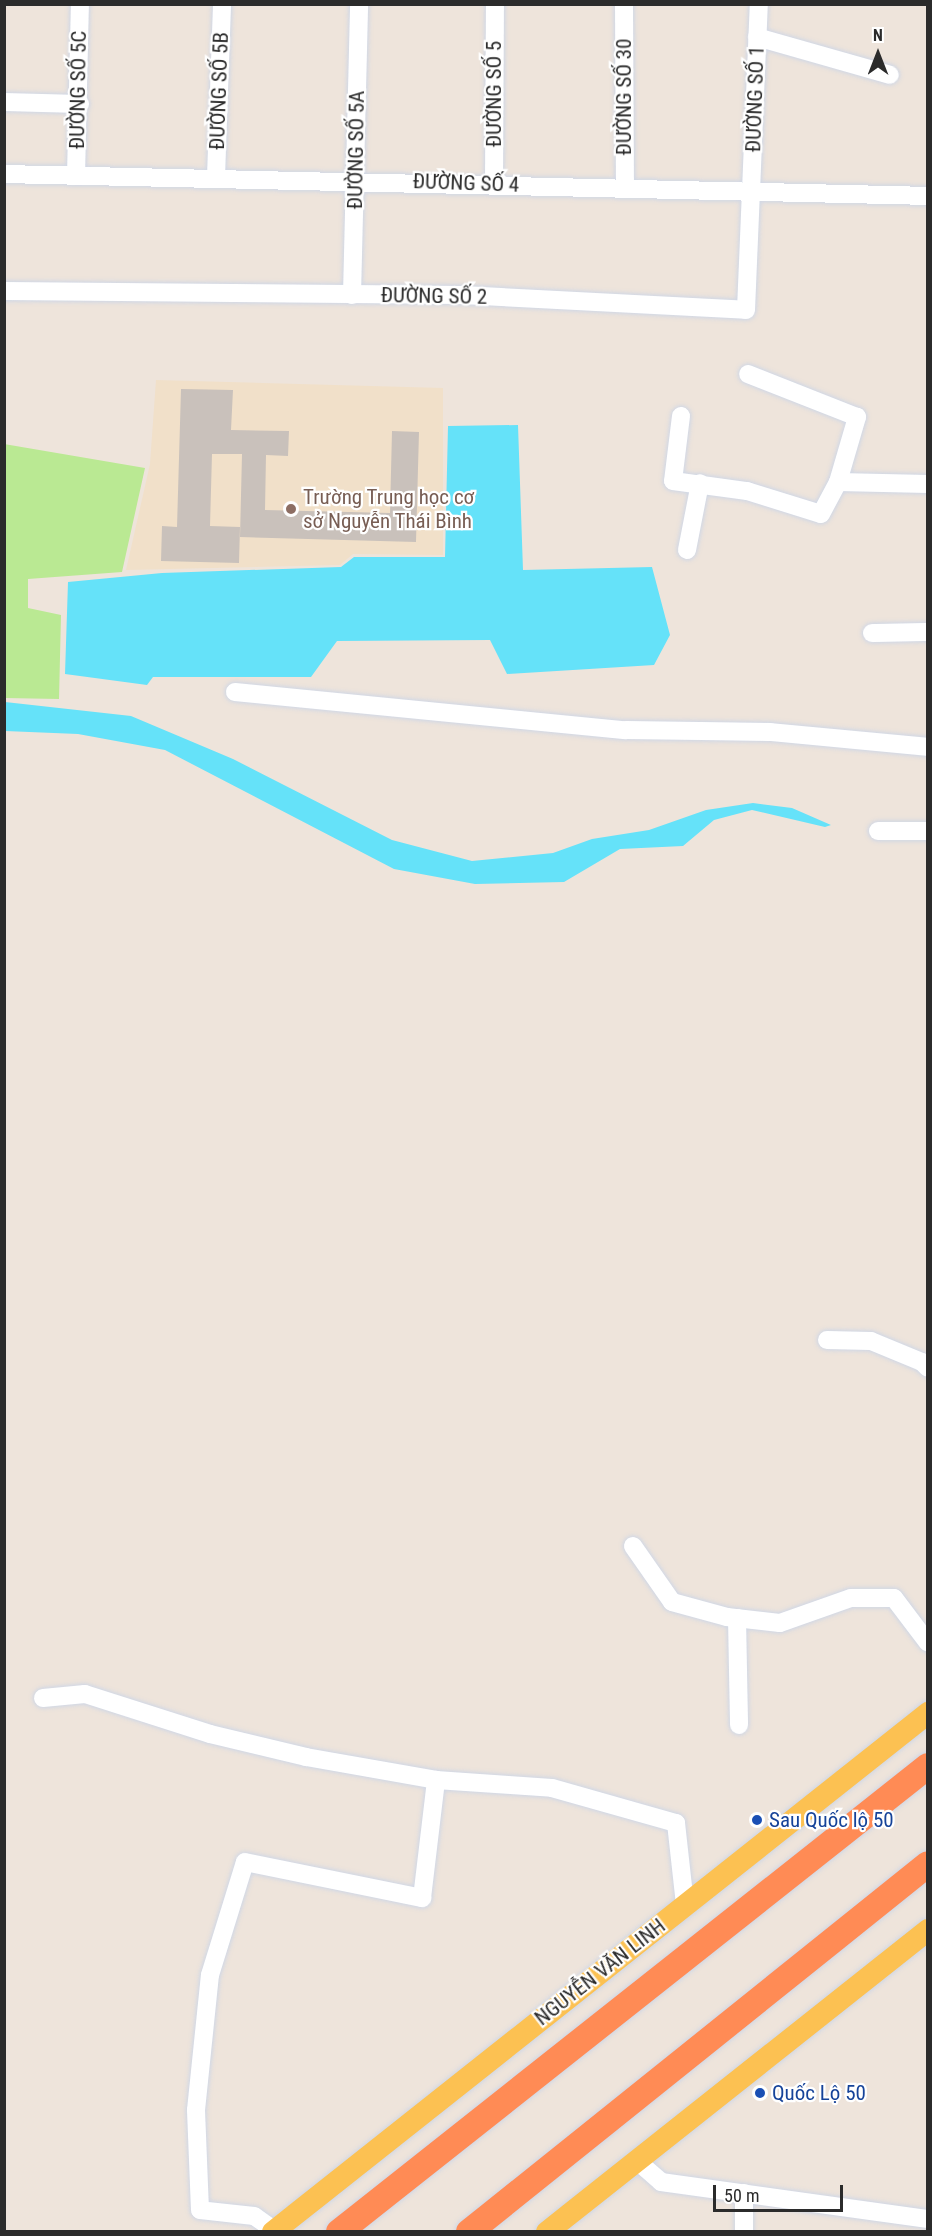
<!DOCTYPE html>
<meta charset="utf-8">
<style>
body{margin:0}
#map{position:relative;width:932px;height:2236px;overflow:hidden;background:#eee4db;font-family:"Roboto Condensed",sans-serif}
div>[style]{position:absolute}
.education>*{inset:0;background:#f1e0c9}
.green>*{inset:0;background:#bae993}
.water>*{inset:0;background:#65e2f9}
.building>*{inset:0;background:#c9c1bb}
.roads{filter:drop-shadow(0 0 2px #d0d7e5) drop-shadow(0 0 2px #d0d7e5)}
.minor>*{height:18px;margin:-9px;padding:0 9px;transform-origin:9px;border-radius:9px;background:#fff}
.major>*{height:22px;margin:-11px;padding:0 11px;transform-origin:11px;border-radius:11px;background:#fcc152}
.highway>*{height:26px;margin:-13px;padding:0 13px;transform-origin:13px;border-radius:13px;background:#ff8b55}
.dots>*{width:16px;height:16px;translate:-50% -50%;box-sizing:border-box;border:3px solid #fff;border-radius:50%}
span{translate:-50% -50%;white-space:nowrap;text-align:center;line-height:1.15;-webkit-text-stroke:4.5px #fff;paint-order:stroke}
.street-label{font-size:21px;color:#2b2b2b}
.education-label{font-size:21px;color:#785e54}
.left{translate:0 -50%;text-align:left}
.transit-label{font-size:21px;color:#164399}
.frame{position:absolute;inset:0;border:6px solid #2b2b2b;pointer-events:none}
.north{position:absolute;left:848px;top:24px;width:60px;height:60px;-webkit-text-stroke:4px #fff;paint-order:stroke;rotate:0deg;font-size:16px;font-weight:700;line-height:24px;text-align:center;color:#2b2b2b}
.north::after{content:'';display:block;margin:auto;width:21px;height:27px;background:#2b2b2b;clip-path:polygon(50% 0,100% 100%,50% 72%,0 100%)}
.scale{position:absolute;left:713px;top:2185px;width:130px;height:27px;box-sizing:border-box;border:3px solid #2b2b2b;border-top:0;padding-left:8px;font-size:18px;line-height:21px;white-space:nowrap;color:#2b2b2b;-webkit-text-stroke:4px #fff;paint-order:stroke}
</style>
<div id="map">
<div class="education">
<i style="clip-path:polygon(156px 380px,443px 388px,443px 555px,353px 554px,340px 565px,126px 570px,150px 464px)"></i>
</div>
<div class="green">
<i style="clip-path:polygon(4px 444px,145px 468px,122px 572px,28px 579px,28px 608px,61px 615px,59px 699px,5px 698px)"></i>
</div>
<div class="water">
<i style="clip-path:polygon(518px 425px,523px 570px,652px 567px,670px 635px,654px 665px,507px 674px,490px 640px,337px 641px,311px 677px,153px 677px,147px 685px,65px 674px,68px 582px,162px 573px,341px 567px,354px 557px,445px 557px,448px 426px)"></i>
<i style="clip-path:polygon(5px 702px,131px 716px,233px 759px,392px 840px,472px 861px,553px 853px,592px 839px,649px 830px,706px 810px,753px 803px,792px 808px,831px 825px,825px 827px,752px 810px,714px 820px,683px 846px,620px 849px,564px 882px,475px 884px,394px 869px,165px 750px,78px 734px,5px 731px)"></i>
</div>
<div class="building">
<i style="clip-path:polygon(181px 389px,233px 390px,231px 430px,289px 431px,288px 456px,266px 455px,265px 510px,390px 513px,392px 431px,419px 432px,416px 542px,240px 537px,242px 454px,212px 454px,210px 526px,240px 527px,239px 563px,161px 561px,162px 526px,177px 527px)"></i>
</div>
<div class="roads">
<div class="minor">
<i style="left:624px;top:4px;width:185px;rotate:89.7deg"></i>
<i style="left:757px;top:37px;width:138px;rotate:15.9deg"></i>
<i style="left:4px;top:102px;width:76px;rotate:1.5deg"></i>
<i style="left:4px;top:174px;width:924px;rotate:1.36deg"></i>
<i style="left:76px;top:176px;width:172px;rotate:-88.7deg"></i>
<i style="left:216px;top:177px;width:173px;rotate:-88deg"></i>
<i style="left:494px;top:184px;width:180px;rotate:-89.7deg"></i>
<i style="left:4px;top:291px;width:459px;rotate:0.5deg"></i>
<i style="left:463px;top:295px;width:283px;rotate:3deg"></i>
<i style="left:746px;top:310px;width:306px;rotate:-87.6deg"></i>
<i style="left:352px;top:295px;width:291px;rotate:-88.6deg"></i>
<i style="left:681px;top:416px;width:65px;rotate:97deg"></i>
<i style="left:673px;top:481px;width:75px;rotate:7.7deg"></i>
<i style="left:747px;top:491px;width:77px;rotate:17.3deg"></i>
<i style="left:821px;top:514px;width:36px;rotate:-62deg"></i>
<i style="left:838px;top:482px;width:68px;rotate:-73.7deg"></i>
<i style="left:857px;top:417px;width:117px;rotate:-158.5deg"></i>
<i style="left:838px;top:482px;width:90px;rotate:1.3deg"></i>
<i style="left:687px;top:550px;width:68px;rotate:-79deg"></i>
<i style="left:872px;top:633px;width:56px;rotate:-1deg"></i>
<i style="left:235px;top:692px;width:393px;rotate:5.6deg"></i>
<i style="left:626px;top:730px;width:144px;rotate:0.8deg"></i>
<i style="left:770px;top:732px;width:159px;rotate:5.4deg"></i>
<i style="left:878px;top:831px;width:50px"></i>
<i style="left:827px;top:1340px;width:44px;rotate:1.3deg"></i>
<i style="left:871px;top:1341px;width:55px;rotate:22.4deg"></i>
<i style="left:922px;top:1362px;width:8px;rotate:45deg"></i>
<i style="left:633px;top:1546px;width:68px;rotate:55.1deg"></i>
<i style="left:672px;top:1602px;width:57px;rotate:15.3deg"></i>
<i style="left:727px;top:1617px;width:53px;rotate:6.5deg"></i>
<i style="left:780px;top:1623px;width:75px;rotate:-19.4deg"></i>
<i style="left:851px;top:1598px;width:43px"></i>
<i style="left:894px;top:1598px;width:56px;rotate:52.9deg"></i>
<i style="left:737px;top:1618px;width:107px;rotate:88.9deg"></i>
<i style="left:43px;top:1698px;width:42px;rotate:-5.4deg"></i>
<i style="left:85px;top:1694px;width:131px;rotate:17.7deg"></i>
<i style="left:210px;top:1734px;width:99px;rotate:13.5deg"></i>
<i style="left:306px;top:1757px;width:132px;rotate:10deg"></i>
<i style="left:436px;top:1780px;width:116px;rotate:3.9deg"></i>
<i style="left:552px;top:1788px;width:129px;rotate:15.8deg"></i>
<i style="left:676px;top:1823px;width:82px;rotate:83.7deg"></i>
<i style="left:636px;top:2160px;width:33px;rotate:41deg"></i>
<i style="left:661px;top:2182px;width:270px;rotate:7.9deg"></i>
<i style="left:274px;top:2230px;width:24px;rotate:-145deg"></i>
<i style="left:254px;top:2216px;width:54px;rotate:-173.7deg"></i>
<i style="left:200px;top:2210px;width:100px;rotate:-92.3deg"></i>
<i style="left:196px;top:2110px;width:136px;rotate:-84.1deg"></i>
<i style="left:210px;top:1975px;width:118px;rotate:-72.8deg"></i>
<i style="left:245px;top:1862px;width:181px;rotate:11.5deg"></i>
<i style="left:422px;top:1898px;width:119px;rotate:-83.2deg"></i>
<i style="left:744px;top:2232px;width:39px;rotate:-90deg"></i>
</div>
<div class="major">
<i style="left:273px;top:2232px;width:836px;rotate:-38.39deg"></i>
<i style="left:547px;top:2232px;width:486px;rotate:-38.4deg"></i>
</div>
<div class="highway">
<i style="left:339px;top:2232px;width:751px;rotate:-38.35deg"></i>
<i style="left:469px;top:2232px;width:588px;rotate:-38.72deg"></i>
</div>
</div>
<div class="dots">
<i style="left:291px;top:509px;background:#8d6e63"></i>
<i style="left:757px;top:1820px;background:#1a4fb4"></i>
<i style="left:760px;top:2093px;background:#1a4fb4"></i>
</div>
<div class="street-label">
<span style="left:78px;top:90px;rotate:-89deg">ĐƯỜNG SỐ 5C</span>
<span style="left:219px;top:91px;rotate:-88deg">ĐƯỜNG SỐ 5B</span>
<span style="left:494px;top:94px;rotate:-90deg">ĐƯỜNG SỐ 5</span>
<span style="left:624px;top:97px;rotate:-90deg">ĐƯỜNG SỐ 30</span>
<span style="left:755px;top:99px;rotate:-88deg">ĐƯỜNG SỐ 1</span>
<span style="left:356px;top:150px;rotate:-89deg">ĐƯỜNG SỐ 5A</span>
<span style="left:466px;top:183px;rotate:2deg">ĐƯỜNG SỐ 4</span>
<span style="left:434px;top:296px;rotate:1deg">ĐƯỜNG SỐ 2</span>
<span style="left:600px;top:1972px;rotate:-38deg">NGUYỄN VĂN LINH</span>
</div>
<div class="education-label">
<span class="left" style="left:303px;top:509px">Trường Trung học cơ<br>sở Nguyễn Thái Bình</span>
</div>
<div class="transit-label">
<span class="left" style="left:769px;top:1820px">Sau Quốc lộ 50</span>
<span class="left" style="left:772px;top:2093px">Quốc Lộ 50</span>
</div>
<div class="frame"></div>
<div class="north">N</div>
<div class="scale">50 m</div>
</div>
